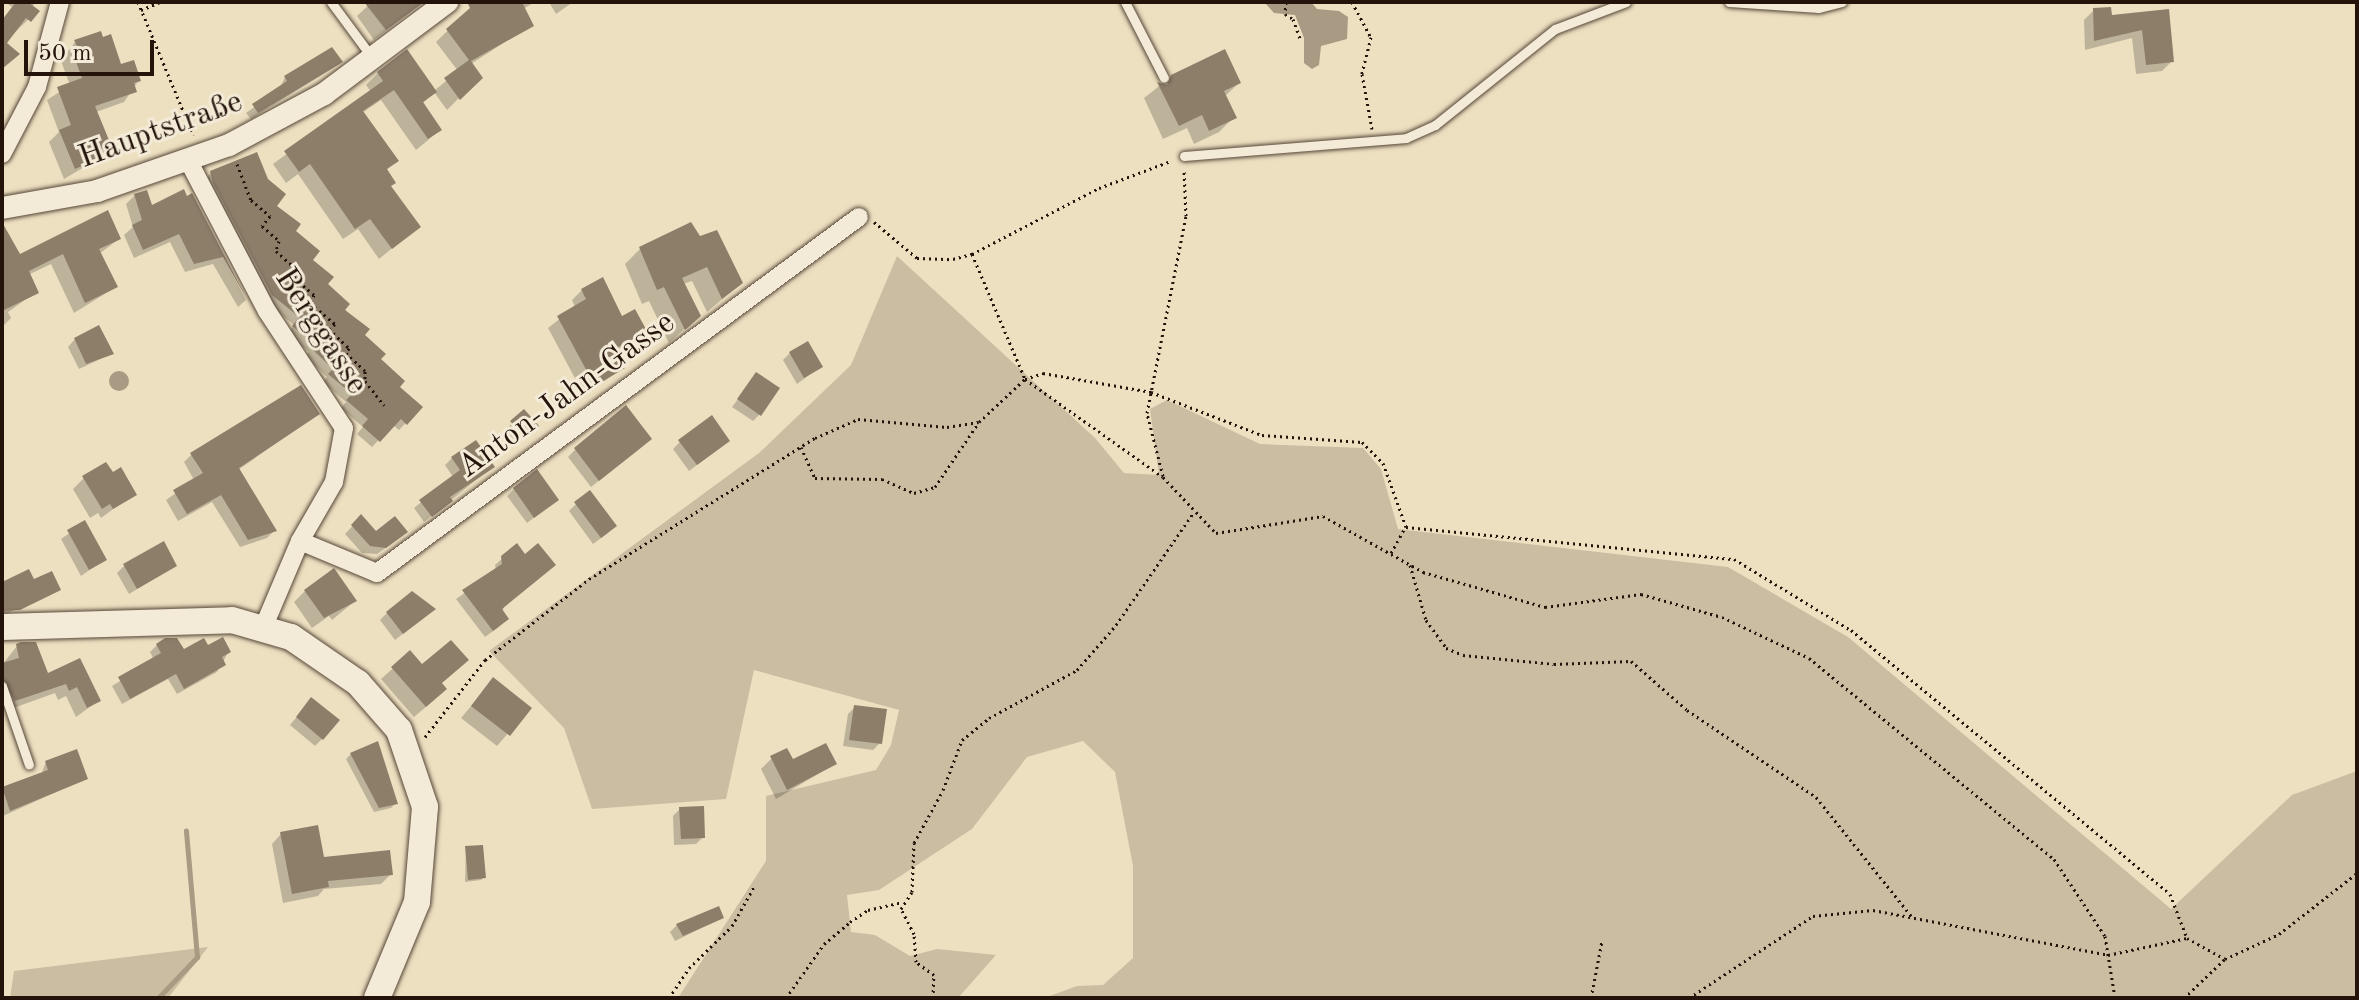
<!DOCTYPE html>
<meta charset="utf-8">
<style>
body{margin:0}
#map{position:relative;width:2359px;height:1000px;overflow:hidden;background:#ede0c1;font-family:"Old Standard TT",serif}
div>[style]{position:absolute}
.green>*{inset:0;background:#cbbda2}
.water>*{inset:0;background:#a99a83}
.round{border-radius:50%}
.shadow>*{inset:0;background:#0003}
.stream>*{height:5px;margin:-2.5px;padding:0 2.5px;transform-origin:2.5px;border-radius:2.5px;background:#a99a83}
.building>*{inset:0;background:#8d7e6a}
.path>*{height:3px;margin-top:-1.5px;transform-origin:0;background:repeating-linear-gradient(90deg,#24130b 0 2px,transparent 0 6px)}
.roads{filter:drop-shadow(0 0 2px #564638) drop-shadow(0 0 2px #564638)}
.service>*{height:9px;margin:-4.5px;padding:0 4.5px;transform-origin:4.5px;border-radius:4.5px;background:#f3ebd7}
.minor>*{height:18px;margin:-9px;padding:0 9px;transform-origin:9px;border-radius:9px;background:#f3ebd7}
.tertiary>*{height:22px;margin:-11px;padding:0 11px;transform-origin:11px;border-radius:11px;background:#f3ebd7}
.secondary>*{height:26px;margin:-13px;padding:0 13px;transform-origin:13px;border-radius:13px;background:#f3ebd7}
span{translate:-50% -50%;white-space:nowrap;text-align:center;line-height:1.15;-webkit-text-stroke:6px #f3ebd7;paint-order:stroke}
.street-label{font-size:32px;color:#24130b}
.frame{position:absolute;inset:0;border:4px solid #24130b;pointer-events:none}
.scale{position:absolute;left:24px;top:40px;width:130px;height:36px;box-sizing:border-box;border:4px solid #24130b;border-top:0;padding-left:10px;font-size:24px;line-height:28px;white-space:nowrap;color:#24130b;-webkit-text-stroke:6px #f3ebd7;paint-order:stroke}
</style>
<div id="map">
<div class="green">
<i style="clip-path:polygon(897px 256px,1095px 438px,1124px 473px,1159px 475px,1150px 409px,1167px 400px,1260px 444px,1363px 448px,1381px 469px,1398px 529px,1728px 567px,1848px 637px,2171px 909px,2292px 795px,2357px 771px,2357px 998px,976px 998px,1047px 997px,1077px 986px,1103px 985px,1133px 958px,1133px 866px,1115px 772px,1083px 741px,1027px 757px,972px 829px,879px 890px,847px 895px,851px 932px,875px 935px,910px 956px,937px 949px,996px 955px,958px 998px,678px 998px,766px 861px,766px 796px,876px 770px,891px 745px,899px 710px,754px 670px,726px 799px,592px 809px,564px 728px,489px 651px,759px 453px,851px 365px)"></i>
<i style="clip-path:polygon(208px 947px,168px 998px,10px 998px,14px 971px)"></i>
</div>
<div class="water">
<i style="clip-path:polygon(1264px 2px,1311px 2px,1317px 9px,1339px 11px,1348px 17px,1347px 39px,1321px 46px,1319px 65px,1312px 69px,1304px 63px,1304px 38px,1295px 15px,1274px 13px)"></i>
<i class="round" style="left:109px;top:371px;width:20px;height:20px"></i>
</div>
<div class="shadow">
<i style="clip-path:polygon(5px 2px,36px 2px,32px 7px,37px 11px,4px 43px,2px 68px,2px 21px,12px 7px)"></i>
<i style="clip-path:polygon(372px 2px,424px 2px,374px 40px,357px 16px)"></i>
<i style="clip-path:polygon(477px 2px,535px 2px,523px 9px,531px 25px,471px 64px,480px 77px,447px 110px,434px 92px,422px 104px,439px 130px,427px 141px,416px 150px,381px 100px,362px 113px,396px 161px,385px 171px,389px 186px,418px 227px,379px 259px,358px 229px,343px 239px,298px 174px,286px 183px,273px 164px,371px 92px,366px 85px,378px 73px,434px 91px,458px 71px,436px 42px)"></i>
<i style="clip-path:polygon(549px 2px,573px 2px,556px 14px)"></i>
<i style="clip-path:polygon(2094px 10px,2110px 18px,2167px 11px,2172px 61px,2162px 71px,2136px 74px,2132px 38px,2085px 50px,2084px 20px)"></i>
<i style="clip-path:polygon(75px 42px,139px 80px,124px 102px,96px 112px,109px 145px,101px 157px,64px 179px,49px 142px,59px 132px,47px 100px,70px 85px,61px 61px)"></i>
<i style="clip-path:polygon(332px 50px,340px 61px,333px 68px,251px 119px,246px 113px,280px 88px,285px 77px)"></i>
<i style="clip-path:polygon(1172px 76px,1239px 83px,1224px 97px,1234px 117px,1219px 132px,1194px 144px,1187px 128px,1163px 139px,1144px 98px)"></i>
<i style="clip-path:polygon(211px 173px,274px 206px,293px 231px,397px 387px,420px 408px,399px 430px,393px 425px,372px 447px,357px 434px,363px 427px,341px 408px,346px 402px,323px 382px,327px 377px,305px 356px,309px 352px,287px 334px,294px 325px,266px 302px,204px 180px)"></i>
<i style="clip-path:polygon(135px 195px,150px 208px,191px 196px,246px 300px,238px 307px,213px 264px,185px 272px,170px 242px,134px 258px,124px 235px,133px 227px,126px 204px)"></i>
<i style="clip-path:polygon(9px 235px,19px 257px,119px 239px,99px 254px,116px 287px,74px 313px,51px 264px,28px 275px,36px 292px,8px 312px,11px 318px,2px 327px,2px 238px)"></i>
<i style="clip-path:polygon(699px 239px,741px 283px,707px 312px,692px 281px,683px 284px,698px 316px,669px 343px,649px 301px,642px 304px,625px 264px,640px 249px)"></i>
<i style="clip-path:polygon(582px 290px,645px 331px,614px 352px,623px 368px,584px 395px,548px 328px,575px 307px,572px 300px)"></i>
<i style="clip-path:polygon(75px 339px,111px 354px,79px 369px,68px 347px)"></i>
<i style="clip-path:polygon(790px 353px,820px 367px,797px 384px,783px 360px)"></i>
<i style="clip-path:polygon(757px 374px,760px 414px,753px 421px,732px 407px)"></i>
<i style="clip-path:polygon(524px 412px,529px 433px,517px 443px,505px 430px)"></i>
<i style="clip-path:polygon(318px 414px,238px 470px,275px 530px,267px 538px,240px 547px,212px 502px,178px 521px,166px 500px,194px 480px,184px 462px,192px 454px)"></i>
<i style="clip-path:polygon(680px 442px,721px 447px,689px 471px,673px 449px)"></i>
<i style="clip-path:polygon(643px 446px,591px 487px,568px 457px,575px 450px)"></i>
<i style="clip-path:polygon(452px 458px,492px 467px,424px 522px,414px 508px,453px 477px,445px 465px)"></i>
<i style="clip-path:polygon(84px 478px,134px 494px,101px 518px,98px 513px,90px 518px,73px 489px)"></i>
<i style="clip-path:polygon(514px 489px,557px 500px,527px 523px,507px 496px)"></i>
<i style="clip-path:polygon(576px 504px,608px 533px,593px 544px,569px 511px)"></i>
<i style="clip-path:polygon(361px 517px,375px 534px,398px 539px,377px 554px,362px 553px,345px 534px)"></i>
<i style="clip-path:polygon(84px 523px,104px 560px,81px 576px,61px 539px)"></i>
<i style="clip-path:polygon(516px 546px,500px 626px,485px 637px,456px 599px,496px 571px,495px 565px)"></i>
<i style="clip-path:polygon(124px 566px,175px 566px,129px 594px,117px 573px)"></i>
<i style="clip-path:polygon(33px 582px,58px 589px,2px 616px,2px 584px)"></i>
<i style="clip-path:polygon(305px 591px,355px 601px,332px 620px,329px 616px,312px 628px,294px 602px)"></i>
<i style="clip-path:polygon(387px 613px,426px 616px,395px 640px,380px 620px)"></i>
<i style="clip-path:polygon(157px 645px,183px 652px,229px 651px,217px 672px,177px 694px,168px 679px,122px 704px,112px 686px,154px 660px,150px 652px)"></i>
<i style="clip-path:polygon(17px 646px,47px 676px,79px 660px,98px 701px,76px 717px,66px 696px,58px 700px,55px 693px,5px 711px,2px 665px)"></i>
<i style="clip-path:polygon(410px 653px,440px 684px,434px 700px,414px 717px,381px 679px)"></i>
<i style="clip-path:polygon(493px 680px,529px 709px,497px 746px,461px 718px)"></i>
<i style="clip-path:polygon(305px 707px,322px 739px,315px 746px,290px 725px)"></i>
<i style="clip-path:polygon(855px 707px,880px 743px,873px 750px,843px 746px,848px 714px)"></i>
<i style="clip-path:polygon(351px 754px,396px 803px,391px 808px,374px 812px,346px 759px)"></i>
<i style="clip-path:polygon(772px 758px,792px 762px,835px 764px,776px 799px,761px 769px)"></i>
<i style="clip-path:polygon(46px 762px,85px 779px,3px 816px,2px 789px,41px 775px)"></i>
<i style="clip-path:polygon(680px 809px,703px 837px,696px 844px,674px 845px,673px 816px)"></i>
<i style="clip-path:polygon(281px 834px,322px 859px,391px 874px,381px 884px,324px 889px,318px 896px,283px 903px,272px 844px)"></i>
<i style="clip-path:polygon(466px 848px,484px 877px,481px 880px,465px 882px)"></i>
<i style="clip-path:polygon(722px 918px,675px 941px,670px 932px,677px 925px)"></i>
</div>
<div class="stream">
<i style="left:158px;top:998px;width:57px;rotate:-46.4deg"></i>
<i style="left:197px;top:957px;width:127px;rotate:-95deg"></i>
</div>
<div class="building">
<i style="clip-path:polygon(16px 2px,28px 2px,40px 11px,31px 22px,26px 18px,7px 43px,20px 54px,2px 69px,2px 20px)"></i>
<i style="clip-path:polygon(364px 2px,424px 2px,386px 30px)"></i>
<i style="clip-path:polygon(467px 2px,522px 2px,534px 26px,471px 61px,483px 78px,460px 100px,444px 78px,469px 60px,446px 29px,470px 8px)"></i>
<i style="clip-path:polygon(2111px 7px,2112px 15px,2169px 9px,2174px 62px,2146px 65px,2142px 30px,2094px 41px,2093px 8px)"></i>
<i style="clip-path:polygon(101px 31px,103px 37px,111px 34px,121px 64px,134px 60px,141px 81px,134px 83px,137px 92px,95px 106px,111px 145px,100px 150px,103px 157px,75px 169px,59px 130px,71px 125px,57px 87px,82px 78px,71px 48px,77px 46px,74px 40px)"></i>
<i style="clip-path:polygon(332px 47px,343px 62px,258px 113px,252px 104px,287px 81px,284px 76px)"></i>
<i style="clip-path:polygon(407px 49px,437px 92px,423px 102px,442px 130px,428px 139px,394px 90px,363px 111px,399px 161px,387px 169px,396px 183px,391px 186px,421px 227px,392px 249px,370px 219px,355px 229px,310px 164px,299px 172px,284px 151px,383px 81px,377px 72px)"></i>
<i style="clip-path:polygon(1225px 49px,1241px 83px,1224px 91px,1237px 118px,1209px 131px,1202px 115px,1179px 126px,1157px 82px,1167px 85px,1171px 75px)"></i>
<i style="clip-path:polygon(257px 152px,268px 179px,286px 194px,277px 206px,301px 224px,296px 231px,320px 251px,313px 260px,334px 277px,328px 284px,350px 304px,345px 310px,370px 329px,365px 335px,386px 354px,381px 359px,405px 381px,400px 387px,423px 407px,407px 425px,401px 419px,380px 442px,362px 426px,368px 419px,346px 400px,352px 394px,328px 374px,333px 369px,311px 348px,315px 344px,292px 326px,299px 317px,272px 295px,213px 183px,210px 171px)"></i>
<i style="clip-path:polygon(184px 189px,187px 196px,192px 193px,248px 301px,223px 257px,194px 264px,179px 234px,143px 250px,132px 225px,142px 220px,134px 194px,147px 190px,152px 205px)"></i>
<i style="clip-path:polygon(108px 210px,121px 239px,99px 249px,118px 287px,85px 303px,63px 254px,29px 271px,39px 293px,2px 311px,2px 222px,20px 254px)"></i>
<i style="clip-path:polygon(691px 222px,700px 236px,717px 230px,743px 283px,722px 299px,707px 267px,682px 278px,701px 316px,685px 330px,664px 287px,657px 290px,639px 247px)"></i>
<i style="clip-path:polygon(603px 277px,622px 316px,635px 309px,647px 331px,615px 349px,625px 368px,595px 386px,557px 316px,586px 299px,581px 289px)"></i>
<i style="clip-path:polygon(99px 325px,114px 354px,86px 364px,74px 338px)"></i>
<i style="clip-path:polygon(808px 341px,823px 367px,804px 378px,789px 352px)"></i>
<i style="clip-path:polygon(756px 372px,780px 388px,761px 416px,737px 399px)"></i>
<i style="clip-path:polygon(301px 385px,320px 414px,239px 468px,277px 531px,248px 540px,221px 495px,187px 514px,173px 490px,203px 473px,190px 453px)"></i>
<i style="clip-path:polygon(626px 405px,652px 439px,599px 481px,574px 448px)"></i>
<i style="clip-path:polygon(524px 409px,539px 426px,525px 438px,510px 421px)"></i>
<i style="clip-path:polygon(712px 415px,730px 441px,697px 465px,678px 440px)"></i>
<i style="clip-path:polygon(476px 440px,495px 467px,450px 497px,453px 501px,432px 517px,419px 500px,460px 470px,451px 457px)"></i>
<i style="clip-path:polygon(106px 462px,113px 472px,121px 467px,137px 495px,113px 509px,110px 504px,102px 509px,82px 476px)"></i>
<i style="clip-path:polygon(537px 469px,559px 500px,534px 518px,513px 488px)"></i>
<i style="clip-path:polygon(590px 490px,617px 526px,601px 538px,574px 502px)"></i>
<i style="clip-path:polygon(361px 514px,376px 531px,395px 516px,408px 532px,386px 548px,370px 546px,351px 525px)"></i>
<i style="clip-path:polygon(85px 520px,107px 560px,89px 570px,67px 530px)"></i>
<i style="clip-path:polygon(164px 541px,177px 566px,137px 589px,123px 564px)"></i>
<i style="clip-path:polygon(517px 543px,525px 554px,538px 543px,556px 565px,502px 609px,509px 619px,493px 631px,462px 590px,502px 564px,501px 556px)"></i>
<i style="clip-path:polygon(334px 568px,357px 601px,324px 618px,304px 590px)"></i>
<i style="clip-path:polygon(29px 569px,34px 579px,52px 571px,61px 590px,20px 610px,2px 611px,2px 582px)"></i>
<i style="clip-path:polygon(412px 591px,436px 609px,403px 634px,386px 612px)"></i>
<i style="clip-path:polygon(223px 637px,231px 652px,222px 657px,226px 665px,184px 689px,176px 674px,130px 699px,118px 677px,161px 653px,156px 644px,165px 638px,177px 638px,184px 649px,204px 638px,208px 645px)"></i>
<i style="clip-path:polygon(451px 640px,469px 660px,442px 683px,447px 689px,426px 707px,391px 667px,410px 650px,422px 664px)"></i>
<i style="clip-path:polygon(21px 642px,36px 642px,48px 673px,80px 658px,101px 701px,87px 708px,77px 687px,69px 691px,66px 684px,15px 701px,2px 679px,2px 663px,19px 658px,16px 644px)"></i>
<i style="clip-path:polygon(493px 677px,532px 708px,510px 736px,471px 706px)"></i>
<i style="clip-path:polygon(311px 697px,340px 720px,323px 740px,296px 717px)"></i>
<i style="clip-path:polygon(854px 705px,887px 709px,882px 744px,849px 740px)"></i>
<i style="clip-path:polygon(378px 741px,398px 804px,379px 808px,350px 753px)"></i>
<i style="clip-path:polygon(826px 743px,837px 764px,787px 790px,770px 756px,787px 748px,793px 759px)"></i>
<i style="clip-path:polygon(77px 749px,88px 779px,10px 811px,2px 787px,48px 770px,45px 761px)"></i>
<i style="clip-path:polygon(704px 806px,705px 838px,681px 839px,679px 807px)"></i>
<i style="clip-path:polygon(318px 825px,324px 857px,390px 850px,393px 875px,328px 881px,329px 887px,292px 894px,280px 832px)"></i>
<i style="clip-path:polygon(483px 845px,486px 878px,468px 880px,465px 846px)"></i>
<i style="clip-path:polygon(719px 906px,724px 918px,683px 936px,676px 924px)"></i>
</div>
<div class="path">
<i style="left:138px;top:2px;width:144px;rotate:67.5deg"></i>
<i style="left:1286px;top:2px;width:12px;rotate:95deg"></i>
<i style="left:1285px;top:14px;width:9px;rotate:32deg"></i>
<i style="left:1293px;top:19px;width:23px;rotate:70deg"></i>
<i style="left:1352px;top:2px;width:40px;rotate:62deg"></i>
<i style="left:1371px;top:37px;width:38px;rotate:104deg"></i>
<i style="left:1362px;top:74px;width:56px;rotate:79.7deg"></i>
<i style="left:141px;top:10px;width:21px;rotate:-23deg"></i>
<i style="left:237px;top:164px;width:39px;rotate:69deg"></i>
<i style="left:251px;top:200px;width:25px;rotate:40deg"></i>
<i style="left:270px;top:216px;width:13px;rotate:129deg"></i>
<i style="left:262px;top:226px;width:23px;rotate:41deg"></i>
<i style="left:279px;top:241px;width:10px;rotate:107deg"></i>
<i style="left:276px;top:251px;width:27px;rotate:42deg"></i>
<i style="left:296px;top:269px;width:9px;rotate:103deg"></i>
<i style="left:294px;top:278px;width:26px;rotate:40deg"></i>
<i style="left:314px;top:295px;width:9px;rotate:117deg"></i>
<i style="left:310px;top:303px;width:33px;rotate:40deg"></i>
<i style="left:335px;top:324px;width:8px;rotate:140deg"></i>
<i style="left:329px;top:329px;width:28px;rotate:44deg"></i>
<i style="left:349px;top:348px;width:6px;rotate:121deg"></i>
<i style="left:346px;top:353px;width:26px;rotate:43deg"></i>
<i style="left:365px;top:371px;width:10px;rotate:90deg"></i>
<i style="left:365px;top:381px;width:31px;rotate:52deg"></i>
<i style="left:874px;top:222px;width:56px;rotate:39.9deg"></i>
<i style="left:917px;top:258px;width:36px;rotate:2deg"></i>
<i style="left:953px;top:259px;width:20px;rotate:-15deg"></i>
<i style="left:972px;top:254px;width:143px;rotate:-27.5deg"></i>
<i style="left:1099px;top:188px;width:77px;rotate:-20.6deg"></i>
<i style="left:972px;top:254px;width:136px;rotate:67deg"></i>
<i style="left:1025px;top:379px;width:169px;rotate:35.4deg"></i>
<i style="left:1163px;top:477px;width:77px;rotate:46.6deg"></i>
<i style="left:1216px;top:533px;width:108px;rotate:-9deg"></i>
<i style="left:1323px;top:516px;width:115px;rotate:29.2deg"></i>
<i style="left:1423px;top:572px;width:127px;rotate:16deg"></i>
<i style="left:1545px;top:607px;width:97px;rotate:-7.7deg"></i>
<i style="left:1641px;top:594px;width:84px;rotate:15.9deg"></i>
<i style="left:1722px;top:617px;width:96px;rotate:25.2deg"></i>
<i style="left:1809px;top:658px;width:317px;rotate:39.4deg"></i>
<i style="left:2054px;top:859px;width:92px;rotate:56.5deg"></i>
<i style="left:2105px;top:936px;width:63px;rotate:80.8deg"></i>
<i style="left:801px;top:447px;width:34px;rotate:66deg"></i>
<i style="left:815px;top:478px;width:67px;rotate:0.9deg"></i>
<i style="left:882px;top:479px;width:35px;rotate:24deg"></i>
<i style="left:914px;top:493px;width:22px;rotate:-16deg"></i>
<i style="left:935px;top:487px;width:78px;rotate:-55.9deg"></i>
<i style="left:1163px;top:476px;width:65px;rotate:-104.3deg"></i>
<i style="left:1147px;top:413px;width:201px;rotate:-78.8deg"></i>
<i style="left:1186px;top:216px;width:46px;rotate:-92.5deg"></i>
<i style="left:1391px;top:553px;width:29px;rotate:-61deg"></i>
<i style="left:1410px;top:565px;width:57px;rotate:73.8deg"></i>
<i style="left:1426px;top:620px;width:34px;rotate:54deg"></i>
<i style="left:1446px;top:648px;width:18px;rotate:22deg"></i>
<i style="left:1463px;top:655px;width:91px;rotate:5.6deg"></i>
<i style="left:1554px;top:664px;width:77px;rotate:-2.2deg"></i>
<i style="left:1631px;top:661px;width:74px;rotate:41.2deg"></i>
<i style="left:1687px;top:710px;width:156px;rotate:34deg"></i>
<i style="left:1816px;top:797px;width:155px;rotate:51.3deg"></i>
<i style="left:425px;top:737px;width:98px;rotate:-52.1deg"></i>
<i style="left:485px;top:660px;width:132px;rotate:-37.9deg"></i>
<i style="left:589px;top:579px;width:266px;rotate:-32deg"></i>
<i style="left:815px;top:438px;width:47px;rotate:-23.8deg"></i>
<i style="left:858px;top:419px;width:89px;rotate:5.1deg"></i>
<i style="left:947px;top:427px;width:32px;rotate:-9deg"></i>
<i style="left:979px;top:422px;width:63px;rotate:-43.1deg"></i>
<i style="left:1025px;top:379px;width:19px;rotate:-18deg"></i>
<i style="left:1043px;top:373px;width:110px;rotate:10deg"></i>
<i style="left:1151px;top:392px;width:119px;rotate:21.2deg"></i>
<i style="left:1262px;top:435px;width:100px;rotate:4deg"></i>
<i style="left:1362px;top:442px;width:30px;rotate:45deg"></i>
<i style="left:1383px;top:463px;width:68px;rotate:70.2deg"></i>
<i style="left:1406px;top:527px;width:330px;rotate:5.6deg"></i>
<i style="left:1734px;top:559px;width:137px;rotate:31.3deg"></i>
<i style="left:1851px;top:630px;width:414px;rotate:39.6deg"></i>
<i style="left:2170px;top:894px;width:47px;rotate:68.9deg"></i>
<i style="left:669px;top:998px;width:36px;rotate:-56deg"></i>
<i style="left:689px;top:968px;width:60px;rotate:-44.3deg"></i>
<i style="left:732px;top:926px;width:45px;rotate:-60.6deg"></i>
<i style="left:786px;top:998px;width:66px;rotate:-54.9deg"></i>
<i style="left:824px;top:944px;width:34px;rotate:-40deg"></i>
<i style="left:850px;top:922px;width:22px;rotate:-34deg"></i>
<i style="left:868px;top:910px;width:35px;rotate:-13deg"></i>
<i style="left:933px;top:998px;width:23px;rotate:-88deg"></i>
<i style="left:934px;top:975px;width:22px;rotate:-144deg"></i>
<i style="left:916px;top:962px;width:28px;rotate:-94deg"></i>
<i style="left:914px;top:934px;width:28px;rotate:-117deg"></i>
<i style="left:901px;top:909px;width:20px;rotate:-57deg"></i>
<i style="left:912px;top:892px;width:49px;rotate:-87.7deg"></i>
<i style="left:914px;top:843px;width:60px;rotate:-61.3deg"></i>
<i style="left:943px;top:790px;width:53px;rotate:-69.2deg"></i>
<i style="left:962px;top:740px;width:35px;rotate:-39deg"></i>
<i style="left:989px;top:718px;width:100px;rotate:-28.6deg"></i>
<i style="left:1077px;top:670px;width:60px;rotate:-49.1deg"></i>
<i style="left:1116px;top:625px;width:137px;rotate:-55.4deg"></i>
<i style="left:1591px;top:998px;width:58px;rotate:-79.1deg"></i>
<i style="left:1689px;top:998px;width:149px;rotate:-33.5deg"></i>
<i style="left:1813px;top:916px;width:60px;rotate:-5.7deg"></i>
<i style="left:1873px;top:910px;width:239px;rotate:10.8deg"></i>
<i style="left:2108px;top:955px;width:81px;rotate:-12.1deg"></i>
<i style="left:2187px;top:938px;width:43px;rotate:28.9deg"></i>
<i style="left:2184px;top:998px;width:57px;rotate:-43.6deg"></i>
<i style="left:2225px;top:959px;width:60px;rotate:-24.8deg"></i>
<i style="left:2279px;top:934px;width:99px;rotate:-38deg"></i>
</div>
<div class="roads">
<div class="service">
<i style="left:331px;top:2px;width:67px;rotate:53.5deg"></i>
<i style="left:1125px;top:2px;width:85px;rotate:62.8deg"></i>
<i style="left:1729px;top:2px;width:90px;rotate:3.8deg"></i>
<i style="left:1819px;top:8px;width:24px;rotate:-15deg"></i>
<i style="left:1184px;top:156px;width:223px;rotate:-4.6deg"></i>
<i style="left:1406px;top:138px;width:32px;rotate:-24deg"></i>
<i style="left:1435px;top:125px;width:154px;rotate:-38.7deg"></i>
<i style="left:1555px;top:29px;width:76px;rotate:-20.8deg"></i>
<i style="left:2px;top:686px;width:83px;rotate:71.1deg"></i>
</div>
<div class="minor">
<i style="left:2px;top:154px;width:76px;rotate:-62.4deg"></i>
<i style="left:37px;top:87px;width:88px;rotate:-74.9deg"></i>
<i style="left:189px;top:162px;width:168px;rotate:62.4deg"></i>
<i style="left:267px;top:311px;width:140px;rotate:56.7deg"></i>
<i style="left:344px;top:428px;width:55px;rotate:100.5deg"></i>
<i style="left:334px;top:482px;width:68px;rotate:120deg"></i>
<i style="left:300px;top:541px;width:92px;rotate:113deg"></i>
<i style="left:300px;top:541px;width:83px;rotate:22.6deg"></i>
<i style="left:377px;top:573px;width:599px;rotate:-36.45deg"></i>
</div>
<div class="tertiary">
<i style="left:2px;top:208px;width:97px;rotate:-10.1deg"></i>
<i style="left:97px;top:191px;width:140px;rotate:-19.2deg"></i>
<i style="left:229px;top:145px;width:108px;rotate:-28.2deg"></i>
<i style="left:324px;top:94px;width:154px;rotate:-36.8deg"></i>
</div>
<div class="secondary">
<i style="left:2px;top:627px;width:230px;rotate:-1.7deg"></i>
<i style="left:232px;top:620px;width:61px;rotate:16.1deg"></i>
<i style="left:291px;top:637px;width:81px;rotate:34.5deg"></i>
<i style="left:358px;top:683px;width:62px;rotate:48.9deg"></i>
<i style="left:399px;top:730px;width:81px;rotate:71.3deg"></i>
<i style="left:425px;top:807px;width:95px;rotate:94.8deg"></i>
<i style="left:417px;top:902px;width:104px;rotate:112.6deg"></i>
</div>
</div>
<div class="street-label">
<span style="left:161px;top:131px;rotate:-20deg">Hauptstraße</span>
<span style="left:320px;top:332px;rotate:57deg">Berggasse</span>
<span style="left:567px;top:396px;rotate:-36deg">Anton-Jahn-Gasse</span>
</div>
<div class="frame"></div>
<div class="scale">50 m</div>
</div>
